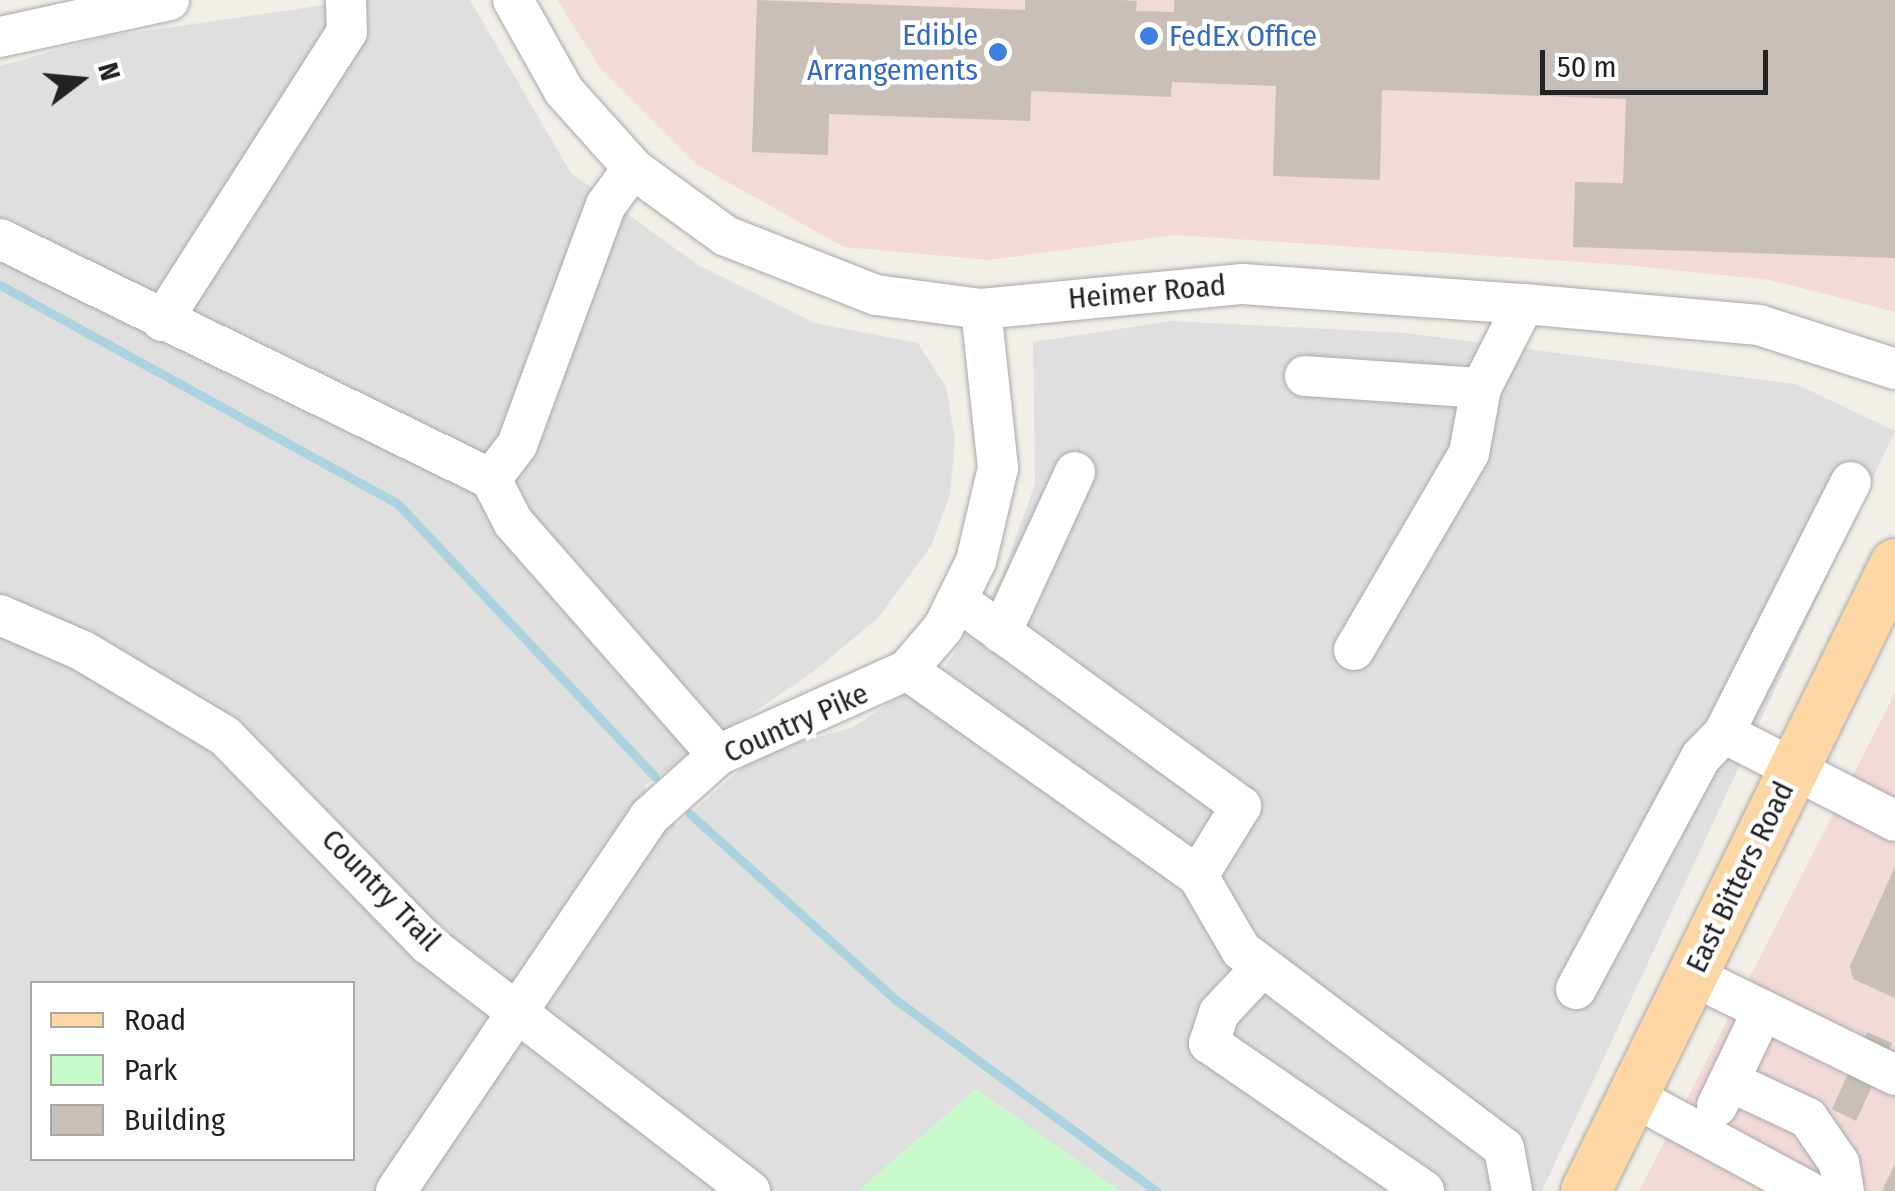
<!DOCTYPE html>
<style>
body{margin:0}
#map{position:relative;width:1895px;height:1191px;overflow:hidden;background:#f2efe9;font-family:"Fira Sans Condensed",sans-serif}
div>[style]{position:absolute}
.residential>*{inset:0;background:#e0dfdf}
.commercial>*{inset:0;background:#f2dad9}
.park>*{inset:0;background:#c8facc}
.stream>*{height:9px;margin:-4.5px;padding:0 4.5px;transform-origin:4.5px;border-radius:4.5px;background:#aad3df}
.building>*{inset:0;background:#c7bfb8}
.roads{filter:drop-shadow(0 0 2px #a9a9a9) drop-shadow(0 0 2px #a9a9a9)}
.minor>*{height:40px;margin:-20px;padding:0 20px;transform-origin:20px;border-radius:20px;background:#fff}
.major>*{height:50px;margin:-25px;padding:0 25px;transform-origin:25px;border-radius:25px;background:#fcd6a4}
.dots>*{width:28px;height:28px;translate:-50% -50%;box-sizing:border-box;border:5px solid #fff;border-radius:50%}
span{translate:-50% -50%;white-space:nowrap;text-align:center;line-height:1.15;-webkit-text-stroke:9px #fff;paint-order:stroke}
.shop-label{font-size:30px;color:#366cbe}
.right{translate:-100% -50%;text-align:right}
.left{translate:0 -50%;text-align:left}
.street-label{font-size:30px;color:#222}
.legend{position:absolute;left:30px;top:981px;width:325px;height:180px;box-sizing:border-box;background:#fff;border:2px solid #a7a7a7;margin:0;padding:12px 18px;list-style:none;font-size:30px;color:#222}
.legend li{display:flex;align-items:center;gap:20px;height:50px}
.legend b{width:50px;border:2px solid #a7a7a7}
.north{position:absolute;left:30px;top:30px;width:100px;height:100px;-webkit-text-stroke:8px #fff;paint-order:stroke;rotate:74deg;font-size:28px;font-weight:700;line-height:40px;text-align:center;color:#222}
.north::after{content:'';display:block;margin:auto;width:35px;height:45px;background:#222;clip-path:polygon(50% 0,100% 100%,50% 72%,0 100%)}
.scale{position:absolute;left:1540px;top:50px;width:228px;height:45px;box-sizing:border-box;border:5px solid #222;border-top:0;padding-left:12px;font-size:30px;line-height:35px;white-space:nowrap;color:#222;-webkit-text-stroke:8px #fff;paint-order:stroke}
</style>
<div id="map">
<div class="residential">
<i style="clip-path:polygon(evenodd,359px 0,470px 0,571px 173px,698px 265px,815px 323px,918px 343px,946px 387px,955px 438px,950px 495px,931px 546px,879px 617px,813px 672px,644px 786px,676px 826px,758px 754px,853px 727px,946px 666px,1001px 578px,1035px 484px,1033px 342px,1172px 321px,1406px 333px,1796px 384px,1895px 431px,1542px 1191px,1120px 1191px,976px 1089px,858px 1191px,0 1191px,0 66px,103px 37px,359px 0,32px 984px,352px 984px,352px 1158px,32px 1158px,32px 984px)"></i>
</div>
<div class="commercial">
<i style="clip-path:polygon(557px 0,1895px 0,1895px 312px,1770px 280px,1626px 265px,1175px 235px,989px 260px,844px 247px,697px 165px,601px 69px)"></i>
<i style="clip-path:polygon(1895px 693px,1895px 1191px,1639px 1191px,1757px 963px)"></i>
</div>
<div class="park">
<i style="clip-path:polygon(976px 1089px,1120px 1191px,858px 1191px)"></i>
</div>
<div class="stream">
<i style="left:0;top:285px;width:453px;rotate:28.8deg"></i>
<i style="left:397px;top:503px;width:376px;rotate:46.7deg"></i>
<i style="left:690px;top:814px;width:278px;rotate:42.1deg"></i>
<i style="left:896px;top:1000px;width:323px;rotate:36.3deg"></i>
</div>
<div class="building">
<i style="clip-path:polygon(757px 0,1025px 10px,1025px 0,1121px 0,1137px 1px,1136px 11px,1174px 12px,1174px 0,1895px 0,1895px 258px,1573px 247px,1575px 182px,1623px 183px,1626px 99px,1382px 90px,1380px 180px,1273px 176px,1276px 86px,1172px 82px,1171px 97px,1031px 91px,1030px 121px,829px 114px,828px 155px,752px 152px)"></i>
<i style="clip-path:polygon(1895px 867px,1895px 998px,1853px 979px,1850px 966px)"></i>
<i style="clip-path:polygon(1867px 1032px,1892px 1043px,1856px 1121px,1832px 1109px)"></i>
<i style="clip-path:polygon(1895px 1164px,1895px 1191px,1882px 1191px)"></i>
</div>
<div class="roads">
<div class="minor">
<i style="left:513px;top:0;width:104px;rotate:60.7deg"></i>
<i style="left:564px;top:91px;width:106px;rotate:48.1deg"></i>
<i style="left:635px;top:170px;width:112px;rotate:36deg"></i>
<i style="left:726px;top:236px;width:161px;rotate:21.5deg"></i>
<i style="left:876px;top:295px;width:106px;rotate:7.6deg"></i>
<i style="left:981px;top:309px;width:263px;rotate:-5.5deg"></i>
<i style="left:1243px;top:284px;width:282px;rotate:4.1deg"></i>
<i style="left:1524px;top:304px;width:236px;rotate:5.1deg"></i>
<i style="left:1759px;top:325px;width:143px;rotate:17.9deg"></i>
<i style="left:0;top:37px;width:173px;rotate:-12.3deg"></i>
<i style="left:0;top:239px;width:547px;rotate:26.05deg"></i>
<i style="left:491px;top:479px;width:48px;rotate:62.9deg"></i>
<i style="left:513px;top:522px;width:310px;rotate:48.7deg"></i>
<i style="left:162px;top:321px;width:343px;rotate:-57.4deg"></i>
<i style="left:347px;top:32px;width:32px;rotate:-92deg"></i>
<i style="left:1305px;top:376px;width:176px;rotate:3.9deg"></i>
<i style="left:491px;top:479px;width:43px;rotate:-52.6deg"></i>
<i style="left:517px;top:445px;width:256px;rotate:-69.7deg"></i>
<i style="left:606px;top:205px;width:46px;rotate:-53.9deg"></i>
<i style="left:957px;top:600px;width:351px;rotate:36deg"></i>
<i style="left:1241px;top:806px;width:82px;rotate:121.6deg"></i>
<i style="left:1198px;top:876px;width:86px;rotate:59.8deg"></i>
<i style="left:1241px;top:950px;width:329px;rotate:37deg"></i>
<i style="left:1504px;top:1148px;width:44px;rotate:79.5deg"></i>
<i style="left:0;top:615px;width:90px;rotate:23.4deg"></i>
<i style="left:83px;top:651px;width:165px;rotate:30.9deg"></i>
<i style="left:225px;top:736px;width:291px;rotate:45.7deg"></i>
<i style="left:428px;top:944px;width:406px;rotate:37.5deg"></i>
<i style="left:1001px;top:633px;width:177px;rotate:-65.3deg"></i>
<i style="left:1354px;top:650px;width:228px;rotate:-59.7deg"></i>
<i style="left:1469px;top:453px;width:66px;rotate:-79.5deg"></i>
<i style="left:1481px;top:388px;width:94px;rotate:-62.9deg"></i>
<i style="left:907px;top:670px;width:357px;rotate:35.3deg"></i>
<i style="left:1724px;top:733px;width:192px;rotate:27.2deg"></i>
<i style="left:1262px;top:967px;width:63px;rotate:133.1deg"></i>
<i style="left:1219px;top:1013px;width:32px;rotate:108deg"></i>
<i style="left:1209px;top:1043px;width:261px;rotate:34.5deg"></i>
<i style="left:1691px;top:975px;width:227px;rotate:26.1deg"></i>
<i style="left:1576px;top:989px;width:264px;rotate:-61.7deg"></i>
<i style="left:1701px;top:757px;width:33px;rotate:-46deg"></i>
<i style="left:1724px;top:733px;width:281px;rotate:-63.2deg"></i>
<i style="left:1729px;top:1081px;width:87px;rotate:25.1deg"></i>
<i style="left:1808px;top:1118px;width:55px;rotate:55.4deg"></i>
<i style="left:1839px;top:1163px;width:28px;rotate:80deg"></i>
<i style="left:1632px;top:1096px;width:200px;rotate:28.4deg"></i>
<i style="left:1717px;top:1106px;width:106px;rotate:-64.4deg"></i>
<i style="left:396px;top:1191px;width:452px;rotate:-55.9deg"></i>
<i style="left:649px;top:817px;width:93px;rotate:-41.9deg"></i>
<i style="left:718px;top:755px;width:207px;rotate:-24.2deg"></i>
<i style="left:907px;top:670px;width:55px;rotate:-49.4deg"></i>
<i style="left:943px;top:628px;width:75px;rotate:-63.8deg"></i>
<i style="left:976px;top:561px;width:96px;rotate:-76.7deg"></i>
<i style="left:998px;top:468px;width:160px;rotate:-96.1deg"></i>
</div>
<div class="major">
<i style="left:1586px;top:1191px;width:699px;rotate:-63.76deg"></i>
</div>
</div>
<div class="dots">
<i style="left:1149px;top:36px;background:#3f7fe0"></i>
<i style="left:998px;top:52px;background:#3f7fe0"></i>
</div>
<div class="shop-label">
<span class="right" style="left:978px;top:52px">Edible<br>Arrangements</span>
<span class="left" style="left:1169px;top:36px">FedEx Office</span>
</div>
<div class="street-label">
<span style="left:1147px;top:292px;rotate:-5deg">Heimer Road</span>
<span style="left:796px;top:723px;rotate:-24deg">Country Pike</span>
<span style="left:1740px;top:877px;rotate:-64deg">East Bitters Road</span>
<span style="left:381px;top:890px;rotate:46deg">Country Trail</span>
</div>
<ul class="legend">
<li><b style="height:12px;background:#fcd6a4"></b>Road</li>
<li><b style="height:28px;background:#c8facc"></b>Park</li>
<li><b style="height:28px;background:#c7bfb8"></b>Building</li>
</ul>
<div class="north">N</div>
<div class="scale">50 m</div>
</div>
